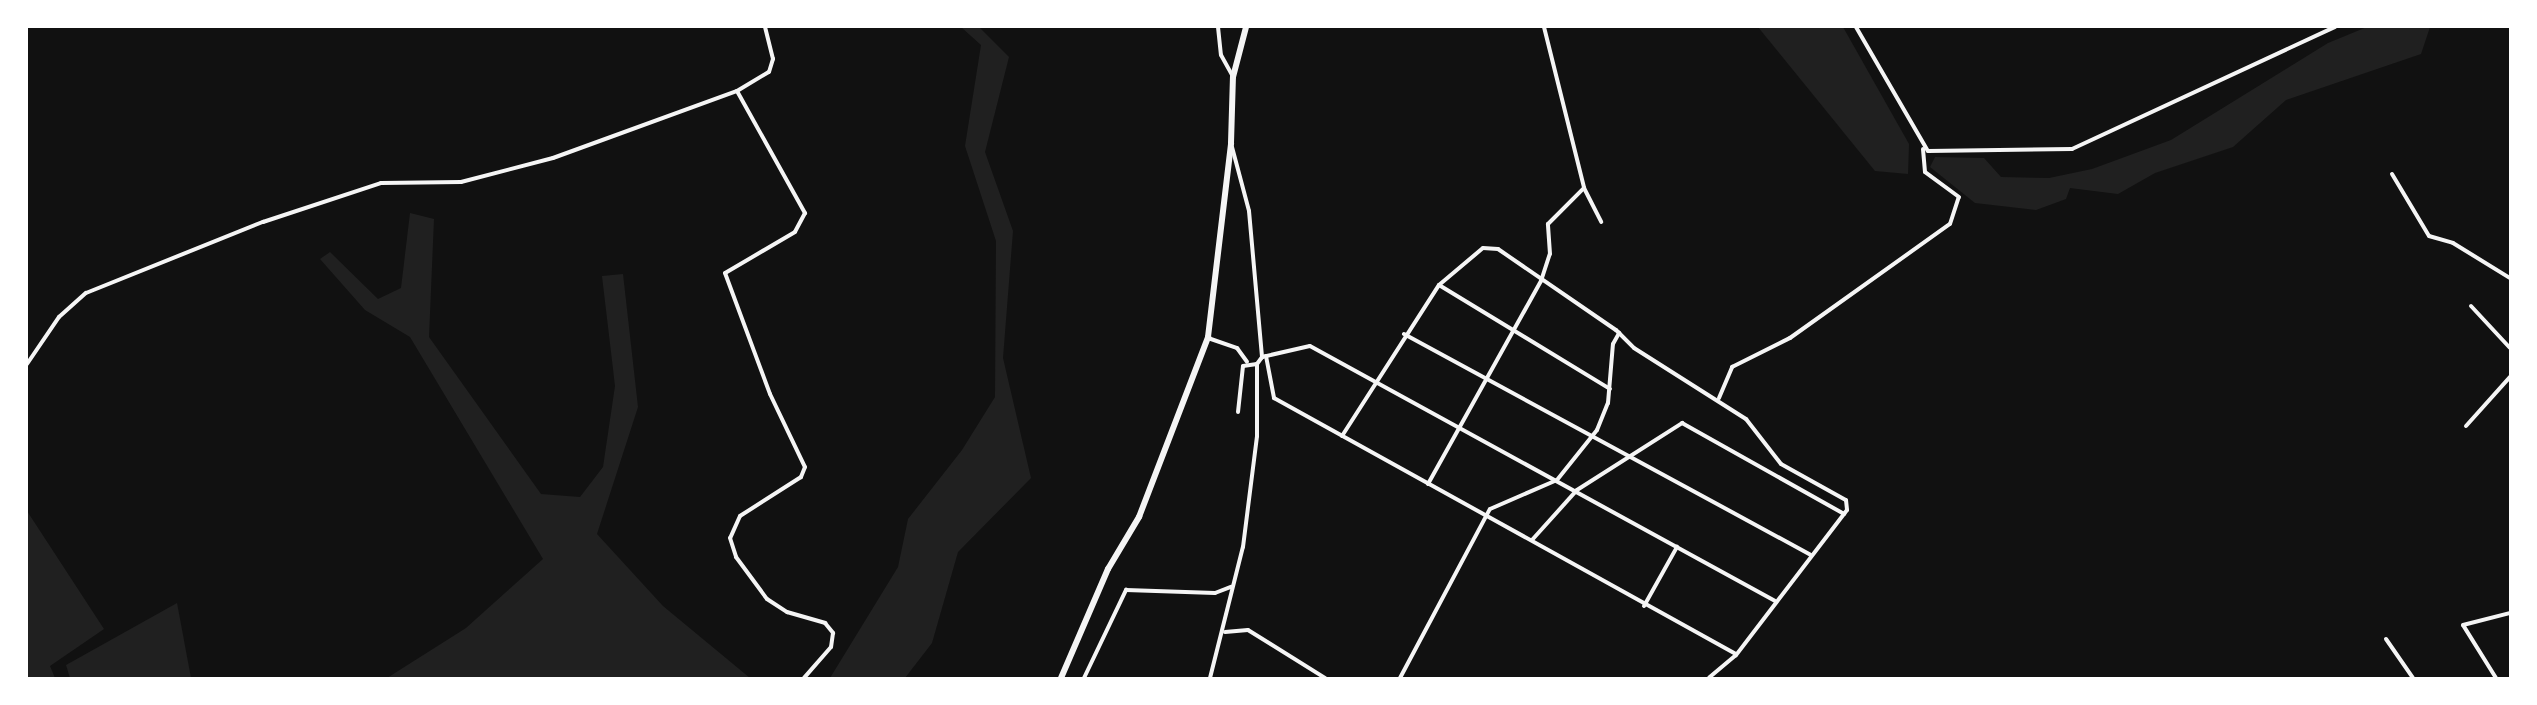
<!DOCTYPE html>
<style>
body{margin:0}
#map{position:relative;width:2537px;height:705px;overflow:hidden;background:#111;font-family:"Noto Sans",sans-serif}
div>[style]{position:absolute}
.green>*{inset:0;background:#202020}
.minor>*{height:4px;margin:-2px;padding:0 2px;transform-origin:2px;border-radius:2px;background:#f5f5f5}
.primary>*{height:6px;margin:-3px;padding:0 3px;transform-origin:3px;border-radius:3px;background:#f5f5f5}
span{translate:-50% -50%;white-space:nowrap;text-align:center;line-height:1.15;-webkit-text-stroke:5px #fff;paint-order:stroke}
.frame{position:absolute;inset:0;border:28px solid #fff;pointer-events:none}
</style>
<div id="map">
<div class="green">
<i style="clip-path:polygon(961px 27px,979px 27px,1009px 57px,985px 152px,1013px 231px,1003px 358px,1031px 478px,958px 552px,932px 643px,905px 678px,830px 678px,898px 567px,908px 519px,962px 450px,995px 397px,996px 241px,965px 146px,981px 45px)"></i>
<i style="clip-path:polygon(1758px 27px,1843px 27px,1909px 144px,1908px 174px,1875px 171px)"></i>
<i style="clip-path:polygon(2367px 27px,2430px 27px,2421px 54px,2286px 100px,2233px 147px,2155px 173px,2118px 194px,2070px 188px,2066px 199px,2036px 210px,1975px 203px,1930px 167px,1935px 157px,1984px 158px,2001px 177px,2049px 178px,2092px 169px,2171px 140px,2328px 43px)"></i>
<i style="clip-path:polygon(410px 213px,434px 219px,429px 337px,541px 494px,580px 497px,603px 467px,615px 386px,602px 276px,623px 274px,638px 407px,597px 534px,663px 606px,750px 678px,387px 678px,466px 628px,543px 559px,410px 337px,365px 310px,320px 259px,330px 252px,378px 299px,401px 288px)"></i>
<i style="clip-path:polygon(27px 511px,104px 629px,50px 666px,55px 678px,27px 678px)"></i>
<i style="clip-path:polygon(177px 603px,191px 678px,70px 678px,66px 665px)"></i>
</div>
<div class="minor">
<i style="left:1218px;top:27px;width:28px;rotate:84deg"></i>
<i style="left:1221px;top:55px;width:25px;rotate:61deg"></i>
<i style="left:1544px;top:27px;width:166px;rotate:76deg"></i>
<i style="left:1584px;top:188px;width:38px;rotate:63deg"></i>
<i style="left:1856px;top:27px;width:143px;rotate:59.9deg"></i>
<i style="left:1928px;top:151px;width:144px;rotate:-0.8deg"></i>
<i style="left:2072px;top:149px;width:290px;rotate:-24.9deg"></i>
<i style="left:737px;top:91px;width:140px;rotate:60.9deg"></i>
<i style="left:805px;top:213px;width:21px;rotate:118deg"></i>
<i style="left:795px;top:232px;width:81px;rotate:149.6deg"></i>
<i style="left:725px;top:273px;width:129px;rotate:69.6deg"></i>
<i style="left:770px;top:394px;width:81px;rotate:64.4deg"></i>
<i style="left:805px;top:467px;width:11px;rotate:112deg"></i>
<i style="left:801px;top:477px;width:72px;rotate:147.4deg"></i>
<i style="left:740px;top:516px;width:24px;rotate:114deg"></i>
<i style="left:730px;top:538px;width:20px;rotate:72deg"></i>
<i style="left:736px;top:557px;width:52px;rotate:53.6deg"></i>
<i style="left:767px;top:599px;width:24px;rotate:33deg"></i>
<i style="left:787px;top:612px;width:40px;rotate:16deg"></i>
<i style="left:825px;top:623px;width:13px;rotate:51deg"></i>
<i style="left:833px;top:633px;width:14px;rotate:98deg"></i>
<i style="left:831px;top:647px;width:41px;rotate:131.1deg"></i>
<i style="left:1232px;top:147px;width:66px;rotate:75.1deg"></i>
<i style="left:1249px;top:211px;width:147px;rotate:84.9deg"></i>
<i style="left:2392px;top:174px;width:72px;rotate:59.2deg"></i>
<i style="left:2429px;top:236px;width:25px;rotate:16deg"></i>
<i style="left:2453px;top:243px;width:67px;rotate:31.6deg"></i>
<i style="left:1439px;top:285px;width:200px;rotate:31.3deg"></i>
<i style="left:2471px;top:306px;width:57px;rotate:47.1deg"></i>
<i style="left:1404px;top:334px;width:462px;rotate:28.5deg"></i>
<i style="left:1208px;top:338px;width:31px;rotate:19deg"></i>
<i style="left:1237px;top:348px;width:17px;rotate:54deg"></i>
<i style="left:1266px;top:356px;width:43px;rotate:79.2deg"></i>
<i style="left:1274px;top:398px;width:528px;rotate:28.99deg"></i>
<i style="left:27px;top:364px;width:57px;rotate:-55.8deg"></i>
<i style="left:59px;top:317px;width:36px;rotate:-42deg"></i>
<i style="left:86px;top:293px;width:191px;rotate:-21.9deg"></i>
<i style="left:263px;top:222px;width:124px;rotate:-18.3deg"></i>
<i style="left:381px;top:183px;width:80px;rotate:-0.7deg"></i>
<i style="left:461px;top:182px;width:95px;rotate:-14.6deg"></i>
<i style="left:553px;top:158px;width:196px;rotate:-20deg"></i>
<i style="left:737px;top:91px;width:37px;rotate:-31deg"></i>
<i style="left:769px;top:72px;width:14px;rotate:-73deg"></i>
<i style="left:773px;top:59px;width:33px;rotate:-104deg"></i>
<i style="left:1719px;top:398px;width:34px;rotate:-67deg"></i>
<i style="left:1732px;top:367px;width:65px;rotate:-26.6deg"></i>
<i style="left:1790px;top:338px;width:196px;rotate:-35.5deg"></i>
<i style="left:1950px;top:224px;width:28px;rotate:-72deg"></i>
<i style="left:1959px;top:197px;width:42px;rotate:-143.7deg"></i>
<i style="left:1925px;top:172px;width:23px;rotate:-95deg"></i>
<i style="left:1238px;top:412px;width:46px;rotate:-83.8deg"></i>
<i style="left:1243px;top:366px;width:14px;rotate:-8deg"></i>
<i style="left:2466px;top:426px;width:66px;rotate:-48.1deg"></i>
<i style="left:1342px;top:436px;width:179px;rotate:-57.3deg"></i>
<i style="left:1439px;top:285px;width:57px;rotate:-40.1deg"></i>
<i style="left:1483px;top:248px;width:15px;rotate:4deg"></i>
<i style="left:1498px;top:249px;width:143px;rotate:34.5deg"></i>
<i style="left:1616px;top:330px;width:25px;rotate:45deg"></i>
<i style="left:1634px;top:348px;width:133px;rotate:32.4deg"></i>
<i style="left:1746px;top:419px;width:57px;rotate:52.1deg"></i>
<i style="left:1781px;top:464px;width:74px;rotate:29deg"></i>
<i style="left:1846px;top:500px;width:10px;rotate:84deg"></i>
<i style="left:1847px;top:510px;width:183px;rotate:127.4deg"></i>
<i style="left:1736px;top:655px;width:35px;rotate:140deg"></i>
<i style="left:1428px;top:484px;width:232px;rotate:-60.9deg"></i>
<i style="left:1541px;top:281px;width:28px;rotate:-72deg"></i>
<i style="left:1550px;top:254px;width:30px;rotate:-94deg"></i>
<i style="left:1548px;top:224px;width:51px;rotate:-45deg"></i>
<i style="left:1532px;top:540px;width:67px;rotate:-48deg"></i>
<i style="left:1577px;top:490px;width:125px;rotate:-32.5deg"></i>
<i style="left:1682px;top:423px;width:186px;rotate:29.3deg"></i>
<i style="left:1644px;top:606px;width:68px;rotate:-60.8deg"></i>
<i style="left:1225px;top:632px;width:23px;rotate:-5deg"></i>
<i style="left:1248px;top:630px;width:91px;rotate:31.9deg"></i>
<i style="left:2386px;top:639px;width:47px;rotate:55.3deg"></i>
<i style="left:1084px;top:678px;width:98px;rotate:-64.5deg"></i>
<i style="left:1126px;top:590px;width:89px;rotate:1.9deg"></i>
<i style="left:1215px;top:593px;width:17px;rotate:-21deg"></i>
<i style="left:1210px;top:678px;width:135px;rotate:-75.9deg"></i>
<i style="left:1243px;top:547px;width:112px;rotate:-82.8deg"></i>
<i style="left:1257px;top:436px;width:72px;rotate:-90deg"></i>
<i style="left:1257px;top:364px;width:9px;rotate:-54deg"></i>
<i style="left:1262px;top:357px;width:49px;rotate:-12.9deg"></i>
<i style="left:1310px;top:346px;width:530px;rotate:28.74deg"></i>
<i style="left:1400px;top:678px;width:191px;rotate:-62deg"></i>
<i style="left:1490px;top:509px;width:73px;rotate:-23.4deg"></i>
<i style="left:1557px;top:480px;width:64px;rotate:-51.3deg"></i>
<i style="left:1597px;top:430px;width:29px;rotate:-68deg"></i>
<i style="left:1608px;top:403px;width:59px;rotate:-85.2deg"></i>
<i style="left:1613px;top:344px;width:13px;rotate:-61deg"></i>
<i style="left:2496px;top:678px;width:62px;rotate:-121.9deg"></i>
<i style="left:2463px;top:625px;width:49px;rotate:-14.3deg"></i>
</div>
<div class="primary">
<i style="left:1061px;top:678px;width:119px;rotate:-66.7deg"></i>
<i style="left:1108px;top:569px;width:61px;rotate:-59.2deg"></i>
<i style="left:1139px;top:517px;width:193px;rotate:-69deg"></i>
<i style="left:1208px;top:337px;width:195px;rotate:-83.2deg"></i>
<i style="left:1231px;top:143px;width:66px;rotate:-88.3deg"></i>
<i style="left:1233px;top:77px;width:52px;rotate:-75.4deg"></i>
</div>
<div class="frame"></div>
</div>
